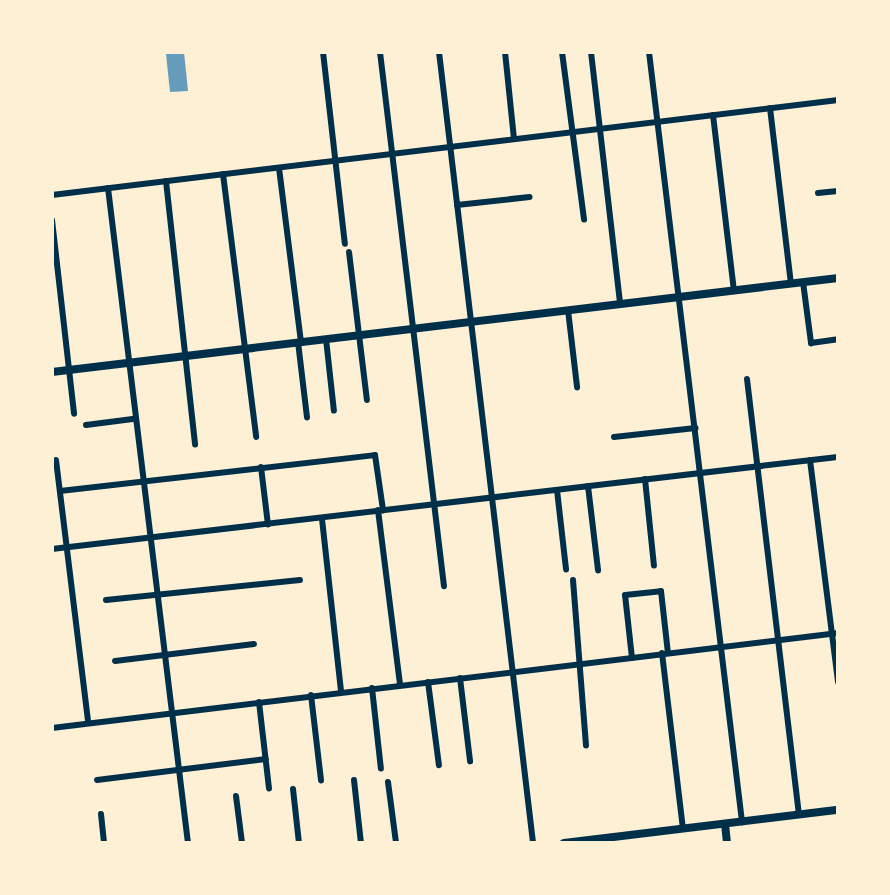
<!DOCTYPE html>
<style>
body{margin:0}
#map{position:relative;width:890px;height:895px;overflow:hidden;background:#fdf0d5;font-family:"Work Sans",sans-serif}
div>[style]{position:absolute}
.water>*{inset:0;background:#669bbc}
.minor>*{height:6px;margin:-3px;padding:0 3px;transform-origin:3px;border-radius:3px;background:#003049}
.tertiary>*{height:8px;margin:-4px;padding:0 4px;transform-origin:4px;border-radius:4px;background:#003049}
span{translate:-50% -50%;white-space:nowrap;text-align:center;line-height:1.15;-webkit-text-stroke:6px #fdf0d5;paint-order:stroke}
.frame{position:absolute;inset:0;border:54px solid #fdf0d5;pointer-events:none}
</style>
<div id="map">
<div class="water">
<i style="clip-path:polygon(184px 52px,188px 91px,170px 92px,166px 54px)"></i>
</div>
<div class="minor">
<i style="left:323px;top:52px;width:193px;rotate:83.5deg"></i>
<i style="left:380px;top:52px;width:538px;rotate:83.17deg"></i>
<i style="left:439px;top:52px;width:797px;rotate:83.22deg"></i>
<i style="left:505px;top:52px;width:87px;rotate:84.1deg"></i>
<i style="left:562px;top:52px;width:169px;rotate:82.5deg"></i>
<i style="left:591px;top:52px;width:254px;rotate:83.4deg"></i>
<i style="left:649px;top:52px;width:776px;rotate:83.11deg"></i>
<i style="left:770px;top:108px;width:176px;rotate:83.2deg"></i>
<i style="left:713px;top:115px;width:176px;rotate:83.2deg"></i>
<i style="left:279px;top:168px;width:175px;rotate:82.8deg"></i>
<i style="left:223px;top:174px;width:265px;rotate:82.8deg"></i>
<i style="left:166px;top:181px;width:265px;rotate:83.7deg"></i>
<i style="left:108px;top:188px;width:660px;rotate:83.04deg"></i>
<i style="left:818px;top:193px;width:20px;rotate:-6deg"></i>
<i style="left:52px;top:195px;width:792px;rotate:-6.89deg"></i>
<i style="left:457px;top:205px;width:73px;rotate:-6.3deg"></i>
<i style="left:52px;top:220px;width:195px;rotate:83.5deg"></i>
<i style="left:349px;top:252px;width:149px;rotate:83.1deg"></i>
<i style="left:803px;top:282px;width:62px;rotate:82.5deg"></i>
<i style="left:811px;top:343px;width:27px;rotate:-8deg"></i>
<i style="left:568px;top:310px;width:78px;rotate:83.3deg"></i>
<i style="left:326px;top:339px;width:72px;rotate:83.7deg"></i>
<i style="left:298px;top:342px;width:76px;rotate:83.2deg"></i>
<i style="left:747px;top:379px;width:438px;rotate:83.2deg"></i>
<i style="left:86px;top:425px;width:47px;rotate:-7.3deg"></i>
<i style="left:614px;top:437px;width:82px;rotate:-6.3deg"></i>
<i style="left:56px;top:460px;width:264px;rotate:83deg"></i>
<i style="left:810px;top:460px;width:224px;rotate:82.8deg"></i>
<i style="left:261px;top:467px;width:58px;rotate:83.1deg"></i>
<i style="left:645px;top:479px;width:87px;rotate:84.1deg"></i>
<i style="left:588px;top:486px;width:85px;rotate:83.2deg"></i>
<i style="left:557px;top:490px;width:80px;rotate:83.5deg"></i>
<i style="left:60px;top:491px;width:317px;rotate:-6.5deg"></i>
<i style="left:375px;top:455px;width:56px;rotate:81.7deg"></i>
<i style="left:378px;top:510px;width:176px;rotate:82.8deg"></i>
<i style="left:322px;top:519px;width:174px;rotate:83.7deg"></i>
<i style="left:52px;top:549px;width:791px;rotate:-6.68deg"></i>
<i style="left:573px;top:580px;width:166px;rotate:85.5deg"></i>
<i style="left:106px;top:600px;width:195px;rotate:-5.9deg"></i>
<i style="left:662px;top:653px;width:177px;rotate:83.2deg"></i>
<i style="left:632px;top:658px;width:63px;rotate:-96.3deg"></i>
<i style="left:625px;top:595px;width:36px;rotate:-6deg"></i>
<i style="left:661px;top:591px;width:62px;rotate:83.6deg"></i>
<i style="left:115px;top:661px;width:140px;rotate:-7deg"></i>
<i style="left:460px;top:678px;width:84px;rotate:83.1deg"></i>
<i style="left:428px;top:682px;width:84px;rotate:82.5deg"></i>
<i style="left:372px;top:688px;width:81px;rotate:83.7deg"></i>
<i style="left:311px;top:695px;width:86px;rotate:83.3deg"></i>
<i style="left:259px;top:702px;width:87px;rotate:83.4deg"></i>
<i style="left:52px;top:728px;width:792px;rotate:-6.89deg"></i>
<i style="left:97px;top:780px;width:170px;rotate:-7.1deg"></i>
<i style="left:354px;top:780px;width:63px;rotate:83.7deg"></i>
<i style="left:388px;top:782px;width:62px;rotate:82.5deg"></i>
<i style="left:293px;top:789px;width:54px;rotate:83.7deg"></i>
<i style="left:236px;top:796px;width:47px;rotate:82.7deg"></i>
<i style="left:101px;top:814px;width:29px;rotate:84deg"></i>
</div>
<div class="tertiary">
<i style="left:52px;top:372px;width:792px;rotate:-6.82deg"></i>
<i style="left:725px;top:824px;width:19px;rotate:84deg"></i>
<i style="left:564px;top:843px;width:276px;rotate:-6.9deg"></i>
</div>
<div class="frame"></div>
</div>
